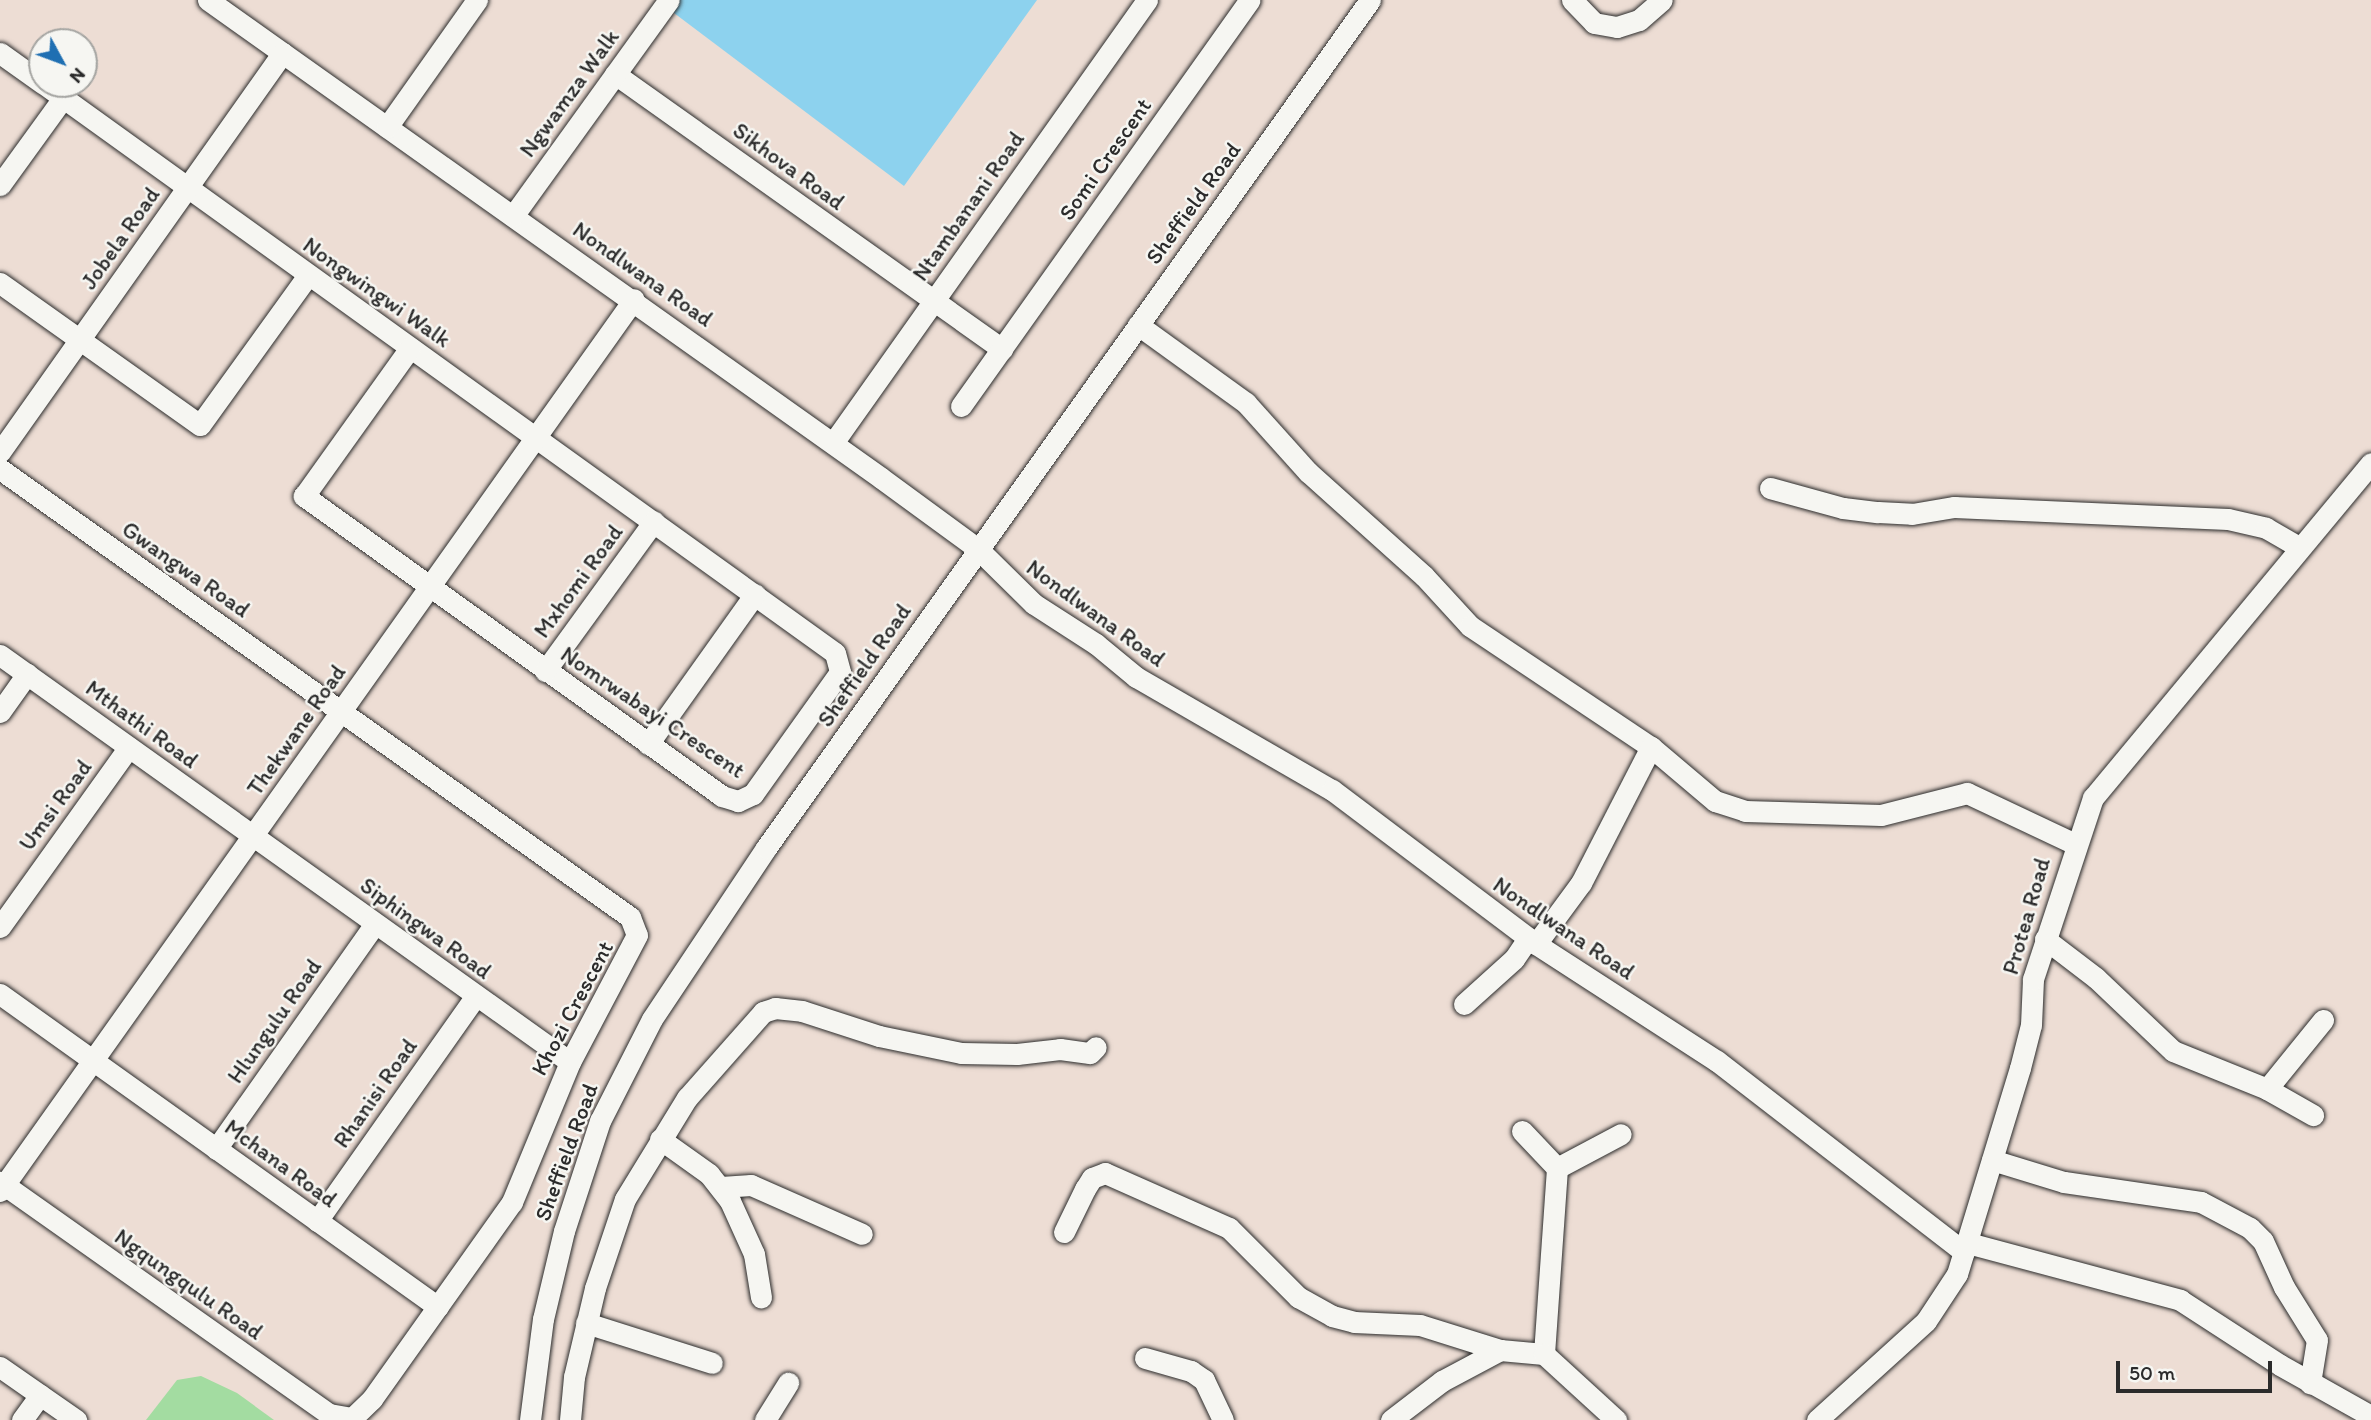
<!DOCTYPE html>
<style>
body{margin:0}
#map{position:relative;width:2371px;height:1420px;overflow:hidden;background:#edddd4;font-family:Itim,sans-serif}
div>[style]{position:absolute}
.green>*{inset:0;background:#a3dca1}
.water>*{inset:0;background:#8dd2ee}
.roads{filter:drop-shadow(0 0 2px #2b2b2b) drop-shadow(0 0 2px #2b2b2b)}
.minor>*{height:21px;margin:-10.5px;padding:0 10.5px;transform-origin:10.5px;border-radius:10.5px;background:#f6f6f2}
span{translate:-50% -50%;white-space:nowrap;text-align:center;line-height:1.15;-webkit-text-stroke:5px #f6f6f2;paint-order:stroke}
.street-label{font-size:23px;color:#2b2b2b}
.north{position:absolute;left:28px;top:28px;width:70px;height:70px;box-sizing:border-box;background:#f6f6f2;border:2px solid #a5a5a2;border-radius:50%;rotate:131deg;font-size:19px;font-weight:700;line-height:28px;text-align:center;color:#2b2b2b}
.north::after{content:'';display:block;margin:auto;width:24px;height:32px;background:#1f6fb2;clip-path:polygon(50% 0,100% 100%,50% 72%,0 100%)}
.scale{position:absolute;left:2116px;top:1361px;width:156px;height:32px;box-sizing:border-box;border:4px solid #2b2b2b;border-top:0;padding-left:9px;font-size:21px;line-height:24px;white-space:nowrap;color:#2b2b2b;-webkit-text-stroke:5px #f6f6f2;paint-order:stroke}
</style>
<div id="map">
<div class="green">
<i style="clip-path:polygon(201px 1376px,237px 1393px,274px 1420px,146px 1420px,177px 1380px)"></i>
</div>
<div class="water">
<i style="clip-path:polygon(677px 0,1037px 0,904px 186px,670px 10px)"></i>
</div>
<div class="roads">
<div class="minor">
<i style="left:208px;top:0;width:825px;rotate:35.38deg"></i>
<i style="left:881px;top:478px;width:120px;rotate:36.2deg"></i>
<i style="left:978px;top:549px;width:78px;rotate:44.5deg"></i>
<i style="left:1034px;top:604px;width:74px;rotate:32.8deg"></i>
<i style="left:1096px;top:644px;width:52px;rotate:39.5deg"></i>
<i style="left:1136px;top:677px;width:226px;rotate:30deg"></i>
<i style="left:1332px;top:790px;width:256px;rotate:37deg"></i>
<i style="left:1536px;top:944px;width:216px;rotate:32.9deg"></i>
<i style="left:1717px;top:1061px;width:312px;rotate:37.7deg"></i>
<i style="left:1572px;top:0;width:32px;rotate:46deg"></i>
<i style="left:1594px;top:23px;width:23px;rotate:10deg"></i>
<i style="left:1617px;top:27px;width:23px;rotate:-18deg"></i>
<i style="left:1639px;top:20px;width:30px;rotate:-41deg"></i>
<i style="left:0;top:53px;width:52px;rotate:35.5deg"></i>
<i style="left:615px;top:74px;width:475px;rotate:35.4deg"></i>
<i style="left:44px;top:84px;width:974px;rotate:35.73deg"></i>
<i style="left:835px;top:653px;width:20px;rotate:75deg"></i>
<i style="left:840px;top:672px;width:150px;rotate:125.5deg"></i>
<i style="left:753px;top:794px;width:17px;rotate:155deg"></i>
<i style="left:738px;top:801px;width:17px;rotate:-163deg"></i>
<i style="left:722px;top:796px;width:515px;rotate:-144.33deg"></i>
<i style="left:304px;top:496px;width:182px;rotate:-54.4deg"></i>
<i style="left:387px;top:127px;width:156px;rotate:-54.7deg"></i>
<i style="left:0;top:185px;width:107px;rotate:-54.1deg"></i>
<i style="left:513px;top:216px;width:266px;rotate:-54.2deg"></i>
<i style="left:0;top:283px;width:245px;rotate:35.4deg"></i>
<i style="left:200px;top:425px;width:185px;rotate:-54.2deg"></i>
<i style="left:1138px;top:325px;width:133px;rotate:35.8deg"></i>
<i style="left:1246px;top:403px;width:93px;rotate:48.1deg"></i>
<i style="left:1308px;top:472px;width:156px;rotate:41.9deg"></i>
<i style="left:1424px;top:576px;width:68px;rotate:47.4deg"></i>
<i style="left:1470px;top:626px;width:218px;rotate:33.8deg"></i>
<i style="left:1651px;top:747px;width:84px;rotate:40.2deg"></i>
<i style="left:1715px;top:801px;width:32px;rotate:18deg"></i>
<i style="left:1745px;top:811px;width:136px;rotate:1.7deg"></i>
<i style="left:1881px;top:815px;width:89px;rotate:-14.3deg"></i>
<i style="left:1967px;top:793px;width:119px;rotate:25.3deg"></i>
<i style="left:961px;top:406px;width:498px;rotate:-54.6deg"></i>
<i style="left:833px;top:443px;width:543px;rotate:-54.67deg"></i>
<i style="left:0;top:452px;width:489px;rotate:-54.7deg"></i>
<i style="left:0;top:469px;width:773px;rotate:35.42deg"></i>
<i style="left:630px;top:917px;width:19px;rotate:69deg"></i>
<i style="left:637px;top:935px;width:144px;rotate:117.8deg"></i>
<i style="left:570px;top:1062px;width:152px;rotate:112.5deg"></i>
<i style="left:512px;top:1202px;width:242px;rotate:125.4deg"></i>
<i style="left:372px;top:1399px;width:28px;rotate:136deg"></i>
<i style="left:352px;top:1418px;width:23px;rotate:-170deg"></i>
<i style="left:329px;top:1414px;width:403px;rotate:-144.8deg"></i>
<i style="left:1770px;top:488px;width:76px;rotate:15.3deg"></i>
<i style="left:1843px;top:508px;width:35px;rotate:7deg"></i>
<i style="left:1878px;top:512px;width:34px;rotate:3deg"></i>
<i style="left:1912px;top:514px;width:43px;rotate:-9.5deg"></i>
<i style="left:1954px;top:507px;width:274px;rotate:2.5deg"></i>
<i style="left:2228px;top:519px;width:39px;rotate:13deg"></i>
<i style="left:2266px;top:528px;width:38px;rotate:30deg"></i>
<i style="left:0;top:655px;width:700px;rotate:35.53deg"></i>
<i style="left:545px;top:671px;width:185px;rotate:-54deg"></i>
<i style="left:0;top:712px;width:47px;rotate:-54.6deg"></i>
<i style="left:648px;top:744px;width:184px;rotate:-54.5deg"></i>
<i style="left:0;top:927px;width:221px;rotate:-54.4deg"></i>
<i style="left:2045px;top:939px;width:64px;rotate:37.4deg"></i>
<i style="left:2096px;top:978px;width:106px;rotate:43.5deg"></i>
<i style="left:2173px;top:1051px;width:101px;rotate:22deg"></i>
<i style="left:2267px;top:1089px;width:53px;rotate:29.5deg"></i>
<i style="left:1536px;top:944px;width:76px;rotate:-53.6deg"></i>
<i style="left:1581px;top:883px;width:153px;rotate:-62.8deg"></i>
<i style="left:0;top:994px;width:538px;rotate:35.55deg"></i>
<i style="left:1464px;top:1004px;width:67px;rotate:-42deg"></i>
<i style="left:1514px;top:959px;width:25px;rotate:-56deg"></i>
<i style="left:2267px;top:1089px;width:89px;rotate:-50.9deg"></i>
<i style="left:1522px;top:1131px;width:51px;rotate:46.6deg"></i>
<i style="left:660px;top:1139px;width:60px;rotate:35.5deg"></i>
<i style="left:709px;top:1174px;width:34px;rotate:52deg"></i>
<i style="left:730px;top:1201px;width:58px;rotate:65.6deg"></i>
<i style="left:754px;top:1254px;width:44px;rotate:80.8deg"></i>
<i style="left:216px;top:1149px;width:276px;rotate:-54.8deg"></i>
<i style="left:1992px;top:1160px;width:75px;rotate:17deg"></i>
<i style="left:2064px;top:1182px;width:138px;rotate:8.3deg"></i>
<i style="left:2201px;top:1202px;width:55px;rotate:28deg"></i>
<i style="left:2250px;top:1228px;width:18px;rotate:45deg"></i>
<i style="left:2263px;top:1241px;width:51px;rotate:65.5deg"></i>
<i style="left:2284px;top:1287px;width:62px;rotate:58.1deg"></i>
<i style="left:2317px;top:1340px;width:44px;rotate:99.2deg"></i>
<i style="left:1557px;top:1168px;width:72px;rotate:-28deg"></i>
<i style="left:721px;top:1187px;width:30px;rotate:-4deg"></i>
<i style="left:751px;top:1185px;width:121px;rotate:23.8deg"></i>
<i style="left:0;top:1191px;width:1094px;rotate:-54.6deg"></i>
<i style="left:317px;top:1221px;width:276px;rotate:-54.8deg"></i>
<i style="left:1064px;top:1232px;width:48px;rotate:-64deg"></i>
<i style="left:1085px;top:1189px;width:13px;rotate:-58deg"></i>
<i style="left:1092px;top:1178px;width:14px;rotate:-21deg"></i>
<i style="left:1105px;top:1173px;width:136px;rotate:23.9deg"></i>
<i style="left:1229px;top:1228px;width:98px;rotate:45deg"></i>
<i style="left:1298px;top:1297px;width:39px;rotate:29deg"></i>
<i style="left:1332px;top:1316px;width:23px;rotate:15deg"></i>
<i style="left:1354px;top:1322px;width:66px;rotate:2.6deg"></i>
<i style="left:1420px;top:1325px;width:84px;rotate:17.4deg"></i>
<i style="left:1968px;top:1243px;width:220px;rotate:15deg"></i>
<i style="left:2180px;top:1300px;width:119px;rotate:33deg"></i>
<i style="left:2280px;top:1365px;width:104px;rotate:29.3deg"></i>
<i style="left:586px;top:1323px;width:132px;rotate:17.6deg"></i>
<i style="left:1544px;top:1354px;width:186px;rotate:-86deg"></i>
<i style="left:1145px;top:1358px;width:48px;rotate:15.8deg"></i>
<i style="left:1191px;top:1371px;width:16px;rotate:35deg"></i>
<i style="left:1204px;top:1380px;width:44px;rotate:64.6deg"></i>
<i style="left:0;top:1367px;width:93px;rotate:34.9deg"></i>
<i style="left:22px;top:1420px;width:31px;rotate:-54deg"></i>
<i style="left:530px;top:1420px;width:102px;rotate:-82.7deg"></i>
<i style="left:543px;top:1319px;width:90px;rotate:-76.6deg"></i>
<i style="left:564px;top:1231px;width:116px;rotate:-71.9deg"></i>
<i style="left:600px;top:1121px;width:114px;rotate:-63deg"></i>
<i style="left:652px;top:1019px;width:206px;rotate:-56.3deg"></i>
<i style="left:766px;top:848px;width:1041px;rotate:-54.54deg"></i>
<i style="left:570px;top:1420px;width:43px;rotate:-84.7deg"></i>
<i style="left:574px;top:1377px;width:91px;rotate:-76.7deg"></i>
<i style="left:595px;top:1288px;width:94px;rotate:-71.4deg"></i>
<i style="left:625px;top:1199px;width:119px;rotate:-58.5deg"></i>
<i style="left:687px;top:1098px;width:115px;rotate:-48.5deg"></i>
<i style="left:763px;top:1012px;width:13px;rotate:-18deg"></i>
<i style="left:775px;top:1008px;width:27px;rotate:6deg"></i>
<i style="left:802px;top:1011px;width:81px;rotate:18deg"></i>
<i style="left:879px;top:1036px;width:84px;rotate:11.7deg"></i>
<i style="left:961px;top:1053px;width:56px;rotate:1deg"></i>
<i style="left:1017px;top:1054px;width:43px;rotate:-6.6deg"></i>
<i style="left:1060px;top:1049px;width:30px;rotate:8deg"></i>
<i style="left:1090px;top:1053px;width:8px;rotate:-45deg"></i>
<i style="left:765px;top:1420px;width:44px;rotate:-58.1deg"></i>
<i style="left:1391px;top:1420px;width:64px;rotate:-37.4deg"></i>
<i style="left:1442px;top:1381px;width:66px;rotate:-28.1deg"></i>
<i style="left:1500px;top:1350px;width:44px;rotate:5.2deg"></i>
<i style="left:1544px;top:1354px;width:98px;rotate:42.5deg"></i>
<i style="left:1817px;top:1420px;width:147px;rotate:-42.2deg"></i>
<i style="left:1926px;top:1321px;width:56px;rotate:-56.6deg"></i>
<i style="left:1957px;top:1274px;width:215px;rotate:-73deg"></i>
<i style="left:2020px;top:1068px;width:44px;rotate:-75.7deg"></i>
<i style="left:2031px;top:1025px;width:46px;rotate:-87.5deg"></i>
<i style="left:2033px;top:979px;width:191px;rotate:-71.7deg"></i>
<i style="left:2093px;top:798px;width:435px;rotate:-50.3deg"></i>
</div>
</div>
<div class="street-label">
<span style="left:569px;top:93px;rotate:-54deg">Ngwamza Walk</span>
<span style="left:1105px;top:159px;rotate:-55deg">Somi Crescent</span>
<span style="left:789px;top:166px;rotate:36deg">Sikhova Road</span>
<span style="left:1193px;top:203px;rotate:-54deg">Sheffield Road</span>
<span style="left:968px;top:206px;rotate:-55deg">Ntambanani Road</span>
<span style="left:120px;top:238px;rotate:-55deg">Jobela Road</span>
<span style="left:643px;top:274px;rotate:35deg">Nondlwana Road</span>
<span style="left:377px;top:292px;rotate:35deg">Nongwingwi Walk</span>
<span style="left:186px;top:569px;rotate:35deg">Gwangwa Road</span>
<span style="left:578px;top:581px;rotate:-54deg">Mxhomi Road</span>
<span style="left:1096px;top:613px;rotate:36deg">Nondlwana Road</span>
<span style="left:864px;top:665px;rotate:-55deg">Sheffield Road</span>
<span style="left:653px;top:712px;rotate:34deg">Nomrwabayi Crescent</span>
<span style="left:142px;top:724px;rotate:36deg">Mthathi Road</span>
<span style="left:296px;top:730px;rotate:-55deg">Thekwane Road</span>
<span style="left:55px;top:805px;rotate:-54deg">Umsi Road</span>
<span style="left:2026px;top:916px;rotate:-74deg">Protea Road</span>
<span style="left:426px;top:928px;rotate:36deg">Siphingwa Road</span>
<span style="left:1564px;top:928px;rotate:34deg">Nondlwana Road</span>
<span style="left:572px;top:1008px;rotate:-62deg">Khozi Crescent</span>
<span style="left:274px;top:1021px;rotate:-55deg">Hlungulu Road</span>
<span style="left:375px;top:1093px;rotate:-55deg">Rhanisi Road</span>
<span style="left:566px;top:1152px;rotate:-70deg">Sheffield Road</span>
<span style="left:281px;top:1163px;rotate:36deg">Mchana Road</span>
<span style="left:189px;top:1284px;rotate:35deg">Ngqungqulu Road</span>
</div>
<div class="north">N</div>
<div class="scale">50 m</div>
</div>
